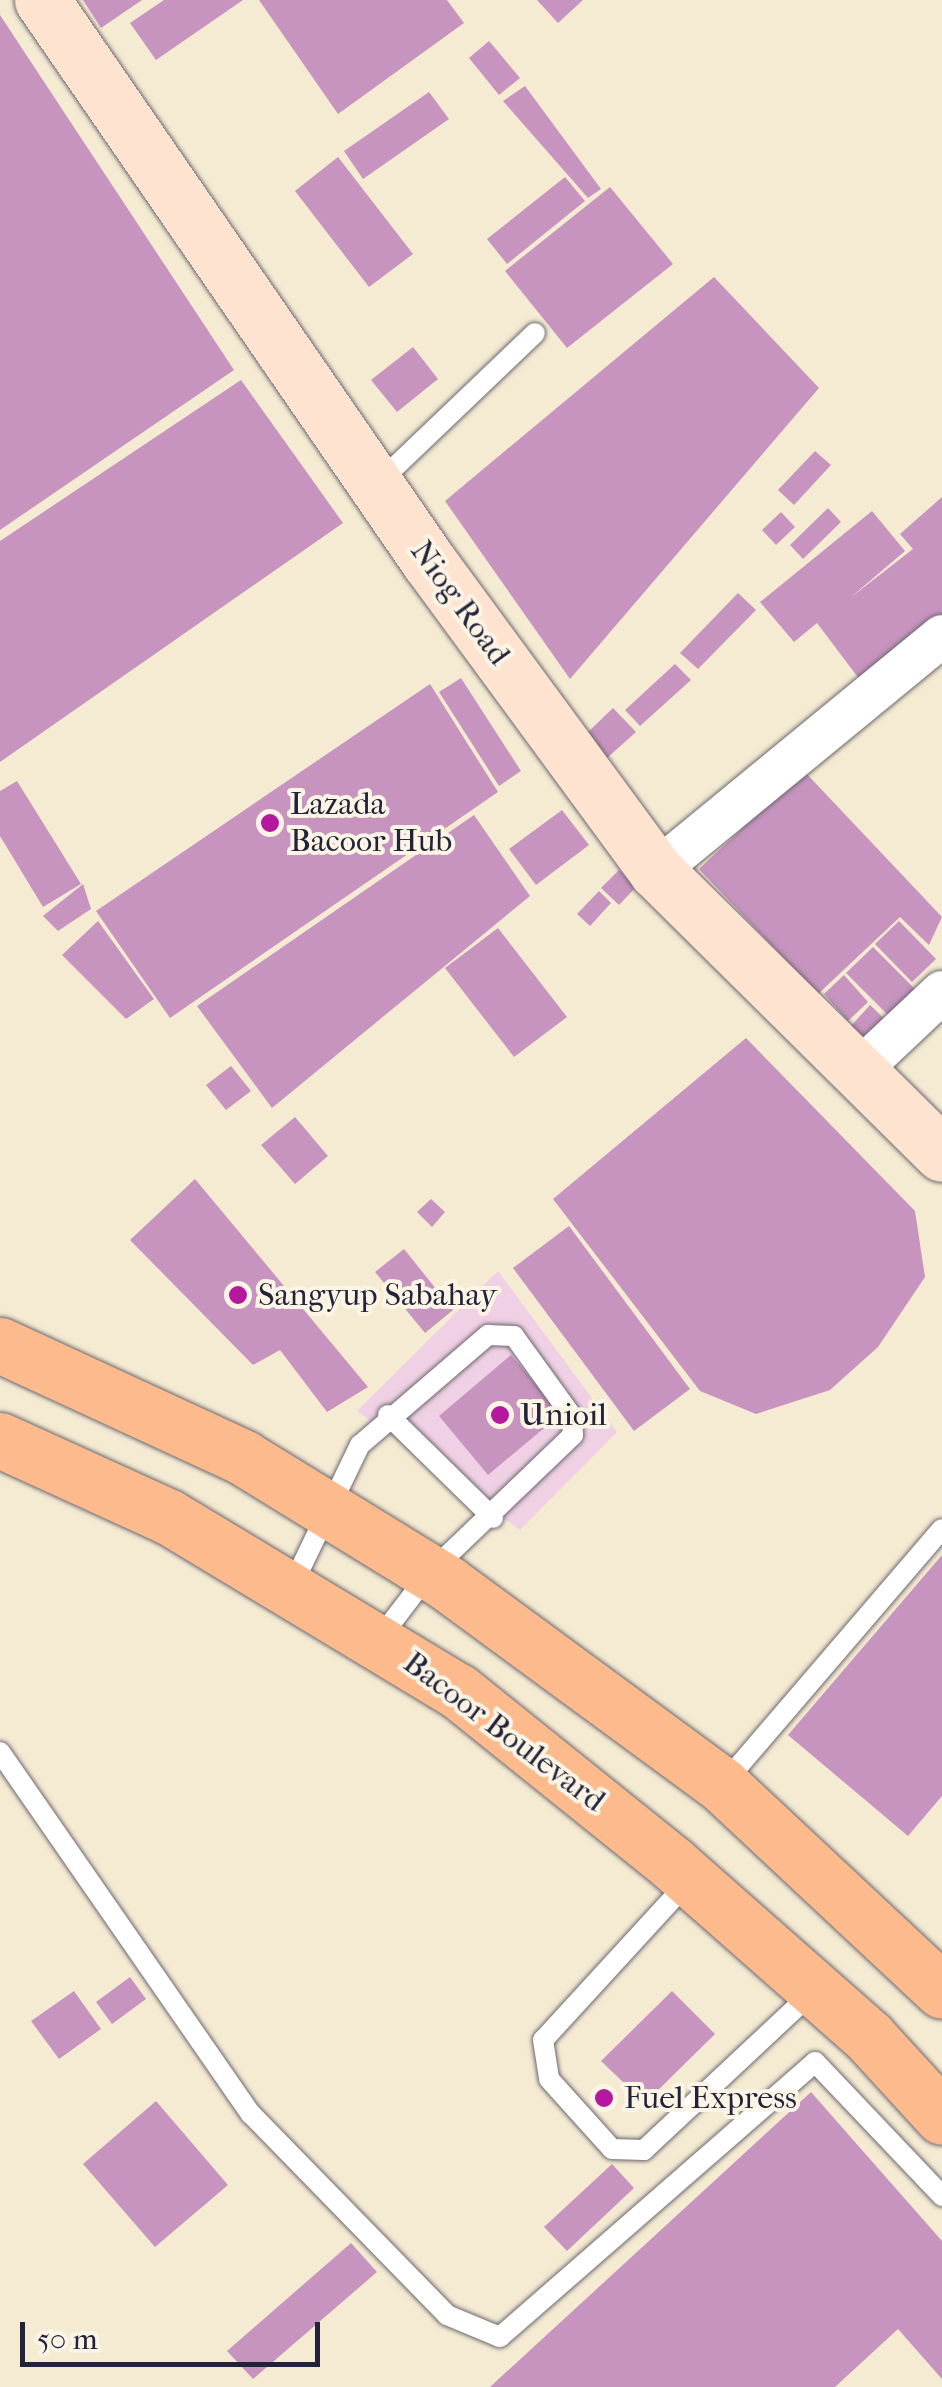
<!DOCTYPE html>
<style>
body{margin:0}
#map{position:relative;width:942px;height:2387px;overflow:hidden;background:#f5ebd3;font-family:"IM FELL French Canon",serif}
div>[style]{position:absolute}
.built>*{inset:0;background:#f0d0e5}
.building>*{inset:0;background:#c794c0}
.roads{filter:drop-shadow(0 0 2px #6c6870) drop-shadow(0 0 2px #6c6870)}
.lane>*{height:20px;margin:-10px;padding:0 10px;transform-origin:10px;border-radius:10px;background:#fff}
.street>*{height:42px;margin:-21px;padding:0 21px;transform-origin:21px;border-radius:21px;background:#fff}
.secondary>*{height:55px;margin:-27.5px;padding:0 27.5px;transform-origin:27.5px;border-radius:27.5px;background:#fee3d1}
.primary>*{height:55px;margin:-27.5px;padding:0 27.5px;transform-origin:27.5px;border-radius:27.5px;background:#fcba8d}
.dots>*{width:28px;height:28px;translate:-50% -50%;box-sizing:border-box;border:5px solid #fcf5e5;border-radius:50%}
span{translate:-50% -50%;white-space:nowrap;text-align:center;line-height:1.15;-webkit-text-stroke:8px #fcf5e5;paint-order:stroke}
.street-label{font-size:32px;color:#22223b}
.poi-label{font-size:32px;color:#22223b}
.left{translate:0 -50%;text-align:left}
.scale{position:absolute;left:20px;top:2322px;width:300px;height:45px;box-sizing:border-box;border:5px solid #22223b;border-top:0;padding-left:12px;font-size:30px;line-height:35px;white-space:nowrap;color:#22223b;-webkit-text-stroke:8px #fcf5e5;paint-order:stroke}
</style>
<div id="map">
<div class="built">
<i style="clip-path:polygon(498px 1271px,617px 1432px,520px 1530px,357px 1411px)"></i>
</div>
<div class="building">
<i style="clip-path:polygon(83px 0,142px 0,101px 28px)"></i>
<i style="clip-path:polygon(164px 0,243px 0,156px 60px,130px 23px)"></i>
<i style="clip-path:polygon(259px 0,447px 0,464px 23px,338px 114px)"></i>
<i style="clip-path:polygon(537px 0,583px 0,558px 23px)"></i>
<i style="clip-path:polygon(0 15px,234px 370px,0 530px)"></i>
<i style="clip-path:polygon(489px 41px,520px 78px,499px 95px,469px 58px)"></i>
<i style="clip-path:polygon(525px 86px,601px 189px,588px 198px,503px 101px)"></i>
<i style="clip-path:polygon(429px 92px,449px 119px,363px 179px,344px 151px)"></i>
<i style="clip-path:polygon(338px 157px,413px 254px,369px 287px,295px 191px)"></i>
<i style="clip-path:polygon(565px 177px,585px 201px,507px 264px,487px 239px)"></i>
<i style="clip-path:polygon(610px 187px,673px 264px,567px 348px,505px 271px)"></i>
<i style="clip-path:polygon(714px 277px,819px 388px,570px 679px,445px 501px)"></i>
<i style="clip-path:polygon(413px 347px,438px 379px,397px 412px,371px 380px)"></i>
<i style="clip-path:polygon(241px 380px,343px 523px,0 762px,0 541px)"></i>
<i style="clip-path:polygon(815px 451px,831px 465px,794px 505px,778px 490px)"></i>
<i style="clip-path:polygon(942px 497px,942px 619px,860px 680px,817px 623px,794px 642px,760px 602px,872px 511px,905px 551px,850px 598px,913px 549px,900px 534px)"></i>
<i style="clip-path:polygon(828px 508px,841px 522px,803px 559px,790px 545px)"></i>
<i style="clip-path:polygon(781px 512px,795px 527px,776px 545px,762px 530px)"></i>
<i style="clip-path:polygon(738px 593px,756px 610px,698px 669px,680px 653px)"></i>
<i style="clip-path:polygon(675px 664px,691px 680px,640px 726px,625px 710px)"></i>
<i style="clip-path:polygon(461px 678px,521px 771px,499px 786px,439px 692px)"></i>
<i style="clip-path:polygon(430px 684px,498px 792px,170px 1018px,96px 911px)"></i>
<i style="clip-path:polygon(613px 708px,636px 732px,607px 758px,585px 735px)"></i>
<i style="clip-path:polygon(804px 771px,942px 917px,929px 945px,900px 917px,818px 994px,699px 869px)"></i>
<i style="clip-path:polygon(17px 781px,81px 884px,43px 907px,0 836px,0 791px)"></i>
<i style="clip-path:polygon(562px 810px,589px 845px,536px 885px,509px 849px)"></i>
<i style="clip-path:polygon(474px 815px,530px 896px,272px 1108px,197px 1006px)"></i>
<i style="clip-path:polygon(619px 870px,636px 887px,619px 905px,601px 888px)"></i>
<i style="clip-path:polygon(83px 884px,91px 909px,58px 931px,43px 916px)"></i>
<i style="clip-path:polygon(599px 891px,611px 903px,590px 926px,577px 914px)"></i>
<i style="clip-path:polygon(98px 921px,154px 999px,126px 1019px,62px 955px)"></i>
<i style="clip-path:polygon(899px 921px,936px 959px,912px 982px,875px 944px)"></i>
<i style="clip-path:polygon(498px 928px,567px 1017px,514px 1057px,445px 968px)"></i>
<i style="clip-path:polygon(873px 947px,922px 996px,895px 1022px,846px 973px)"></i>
<i style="clip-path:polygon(844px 975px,868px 1002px,848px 1021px,824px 994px)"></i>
<i style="clip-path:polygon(870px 1005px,892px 1026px,872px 1046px,851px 1026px)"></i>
<i style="clip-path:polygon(746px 1038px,915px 1211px,925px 1277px,878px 1347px,830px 1390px,756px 1414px,700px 1391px,553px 1199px)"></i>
<i style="clip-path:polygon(231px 1066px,251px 1091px,226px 1110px,206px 1085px)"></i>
<i style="clip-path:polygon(295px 1117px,328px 1156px,295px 1184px,261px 1145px)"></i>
<i style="clip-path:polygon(195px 1179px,368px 1387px,327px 1412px,280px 1350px,253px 1365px,130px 1240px)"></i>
<i style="clip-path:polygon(431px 1199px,445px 1212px,432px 1227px,417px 1212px)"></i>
<i style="clip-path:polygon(569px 1226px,690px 1389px,634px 1431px,513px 1268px)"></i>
<i style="clip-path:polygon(404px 1249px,453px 1310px,425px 1333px,375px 1272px)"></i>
<i style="clip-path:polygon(511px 1355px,561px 1414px,488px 1475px,439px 1416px)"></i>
<i style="clip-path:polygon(942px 1555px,942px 1796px,908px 1836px,788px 1735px)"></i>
<i style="clip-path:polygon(130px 1977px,146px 1999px,112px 2024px,96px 2002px)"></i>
<i style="clip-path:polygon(74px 1991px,101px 2029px,59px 2059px,31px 2021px)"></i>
<i style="clip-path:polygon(672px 1991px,715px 2034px,645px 2103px,601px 2061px)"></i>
<i style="clip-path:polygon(811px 2092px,942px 2241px,942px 2379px,898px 2329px,835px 2387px,490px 2387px)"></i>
<i style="clip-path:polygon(156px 2101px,228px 2185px,155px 2247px,83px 2164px)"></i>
<i style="clip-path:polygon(612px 2164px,634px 2188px,567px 2251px,544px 2227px)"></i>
<i style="clip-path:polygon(351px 2243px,377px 2272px,253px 2379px,227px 2351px)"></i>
</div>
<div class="roads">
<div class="lane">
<i style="left:378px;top:483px;width:217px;rotate:-43.7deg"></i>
<i style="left:388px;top:1415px;width:147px;rotate:44.4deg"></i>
<i style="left:292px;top:1586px;width:157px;rotate:-64.3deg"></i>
<i style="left:360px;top:1445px;width:169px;rotate:-40.7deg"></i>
<i style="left:488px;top:1335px;width:26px;rotate:2deg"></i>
<i style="left:514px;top:1336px;width:97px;rotate:54.2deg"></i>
<i style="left:571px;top:1415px;width:20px;rotate:84deg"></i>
<i style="left:573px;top:1435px;width:197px;rotate:136.2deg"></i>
<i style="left:431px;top:1571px;width:86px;rotate:127.4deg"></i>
<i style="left:0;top:1752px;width:441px;rotate:55.3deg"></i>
<i style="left:251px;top:2114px;width:281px;rotate:45.7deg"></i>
<i style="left:447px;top:2315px;width:57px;rotate:22.5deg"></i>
<i style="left:500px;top:2337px;width:418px;rotate:-41.1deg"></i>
<i style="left:815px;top:2062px;width:185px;rotate:46.5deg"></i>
<i style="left:725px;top:1782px;width:333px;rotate:-49.4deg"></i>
<i style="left:688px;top:1882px;width:214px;rotate:132.5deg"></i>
<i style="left:543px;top:2040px;width:39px;rotate:81deg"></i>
<i style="left:549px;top:2079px;width:94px;rotate:48deg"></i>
<i style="left:612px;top:2149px;width:32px;rotate:2deg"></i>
<i style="left:644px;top:2150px;width:233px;rotate:-43.1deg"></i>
</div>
<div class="street">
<i style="left:656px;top:871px;width:370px;rotate:-39.4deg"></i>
<i style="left:854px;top:1075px;width:121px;rotate:-43.3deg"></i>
</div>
<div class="secondary">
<i style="left:42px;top:0;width:682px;rotate:55.45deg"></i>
<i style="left:429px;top:562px;width:383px;rotate:53.7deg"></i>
<i style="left:656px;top:871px;width:402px;rotate:44.7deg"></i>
</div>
<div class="primary">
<i style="left:0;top:1345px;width:269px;rotate:24.8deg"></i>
<i style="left:244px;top:1458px;width:238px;rotate:31.6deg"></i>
<i style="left:447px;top:1583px;width:341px;rotate:36.3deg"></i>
<i style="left:722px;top:1785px;width:301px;rotate:43.1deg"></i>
<i style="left:0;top:1440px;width:186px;rotate:24.5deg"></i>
<i style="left:169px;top:1517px;width:337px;rotate:31.1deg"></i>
<i style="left:458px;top:1691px;width:276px;rotate:38.8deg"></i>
<i style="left:673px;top:1864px;width:261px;rotate:41.4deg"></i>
<i style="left:869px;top:2037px;width:108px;rotate:47.6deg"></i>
</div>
</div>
<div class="dots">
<i style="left:270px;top:823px;background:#b5179e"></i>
<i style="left:238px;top:1295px;background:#b5179e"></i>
<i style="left:500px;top:1415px;background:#b5179e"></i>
<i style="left:604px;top:2098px;background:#b5179e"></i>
</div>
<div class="street-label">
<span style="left:460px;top:603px;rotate:54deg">Niog Road</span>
<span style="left:504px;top:1732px;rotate:37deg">Bacoor Boulevard</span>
</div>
<div class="poi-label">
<span class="left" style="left:290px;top:823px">Lazada<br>Bacoor Hub</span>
<span class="left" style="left:258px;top:1295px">Sangyup Sabahay</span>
<span class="left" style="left:520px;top:1415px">Unioil</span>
<span class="left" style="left:624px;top:2098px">Fuel Express</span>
</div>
<div class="scale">50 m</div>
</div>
